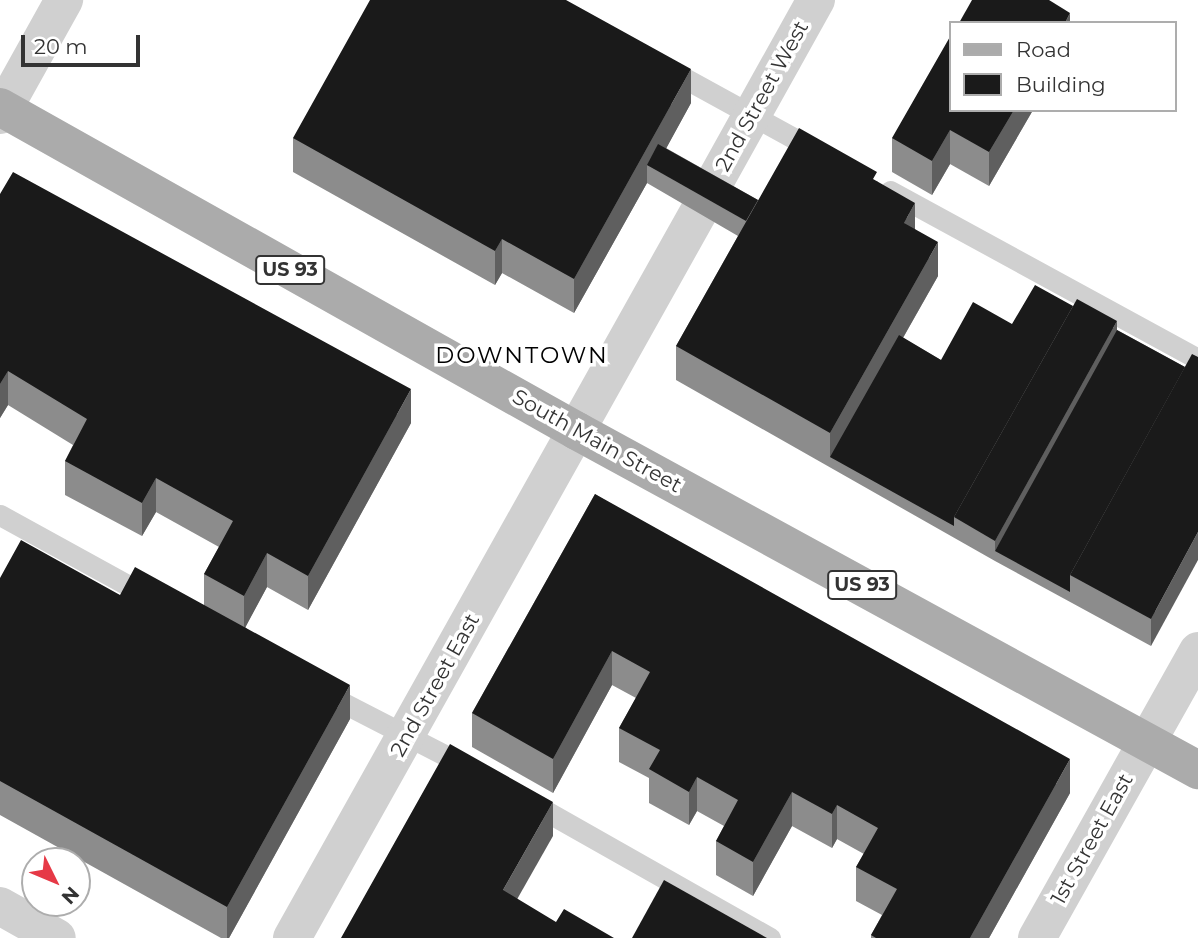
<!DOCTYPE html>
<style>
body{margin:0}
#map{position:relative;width:1198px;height:938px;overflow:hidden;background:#fff;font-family:Montserrat,sans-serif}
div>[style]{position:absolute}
.service>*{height:21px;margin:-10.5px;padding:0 10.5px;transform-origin:10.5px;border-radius:10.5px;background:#d0d0d0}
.minor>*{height:38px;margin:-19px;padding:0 19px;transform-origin:19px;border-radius:19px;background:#d0d0d0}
.tertiary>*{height:38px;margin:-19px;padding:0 19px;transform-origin:19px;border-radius:19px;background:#d0d0d0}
.primary>*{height:38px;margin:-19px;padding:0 19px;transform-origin:19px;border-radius:19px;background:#ababab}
.wall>*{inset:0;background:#8c8c8c}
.shaded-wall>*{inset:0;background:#5f5f5f}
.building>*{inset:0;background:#1a1a1a}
span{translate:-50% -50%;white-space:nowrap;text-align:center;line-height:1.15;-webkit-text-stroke:7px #fff;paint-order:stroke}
.shield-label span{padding:2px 5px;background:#fff;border:2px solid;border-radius:5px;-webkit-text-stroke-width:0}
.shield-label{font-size:19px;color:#333;font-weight:700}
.street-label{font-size:21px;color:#333}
.neighbourhood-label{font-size:23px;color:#000;letter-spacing:2px}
.legend{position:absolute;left:949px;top:21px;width:228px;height:91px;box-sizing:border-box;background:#fff;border:2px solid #adadad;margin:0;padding:9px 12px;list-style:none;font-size:21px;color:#333}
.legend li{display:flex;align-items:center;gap:14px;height:35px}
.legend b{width:35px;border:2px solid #adadad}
.north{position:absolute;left:21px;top:847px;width:70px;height:70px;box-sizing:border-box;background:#fff;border:2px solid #adadad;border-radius:50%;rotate:133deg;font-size:19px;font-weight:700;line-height:28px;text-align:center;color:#333}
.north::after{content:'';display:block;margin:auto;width:24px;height:32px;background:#e63946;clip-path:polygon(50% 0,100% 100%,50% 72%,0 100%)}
.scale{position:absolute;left:21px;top:35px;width:119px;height:32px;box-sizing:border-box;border:4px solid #333;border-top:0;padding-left:9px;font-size:21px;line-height:24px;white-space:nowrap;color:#333;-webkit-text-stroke:5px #fff;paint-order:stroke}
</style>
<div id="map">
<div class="service">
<i style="left:666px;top:68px;width:175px;rotate:28.8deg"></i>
<i style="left:890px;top:191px;width:351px;rotate:28.6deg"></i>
<i style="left:0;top:515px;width:170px;rotate:28.8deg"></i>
<i style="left:324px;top:693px;width:164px;rotate:27.2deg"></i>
<i style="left:528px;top:801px;width:278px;rotate:29.5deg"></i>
</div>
<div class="minor">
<i style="left:1037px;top:938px;width:329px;rotate:-60.7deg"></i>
</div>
<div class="tertiary">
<i style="left:0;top:115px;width:132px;rotate:-60.9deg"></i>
<i style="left:709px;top:192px;width:220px;rotate:-60.9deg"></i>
<i style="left:0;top:906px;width:65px;rotate:29.3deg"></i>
<i style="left:292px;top:938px;width:831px;rotate:-60.75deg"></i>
</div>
<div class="primary">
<i style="left:0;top:107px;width:662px;rotate:29.32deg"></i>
<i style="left:577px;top:431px;width:708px;rotate:28.63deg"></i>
</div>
<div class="wall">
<i style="clip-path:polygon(691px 103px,666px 148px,758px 200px,877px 181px,915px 229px,938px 276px,903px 338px,941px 360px,1012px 324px,1073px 306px,1185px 367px,1151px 646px,995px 561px,676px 380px,676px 346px,738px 236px,647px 183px,574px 313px,502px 273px,495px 285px,293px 172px,293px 138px)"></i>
<i style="clip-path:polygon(951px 110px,1033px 110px,989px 186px,950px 164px,932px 195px,892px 172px,892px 138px)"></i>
<i style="clip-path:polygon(0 194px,411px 423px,308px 610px,267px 587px,245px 627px,350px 719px,229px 938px,221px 938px,0 815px,0 578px,120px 595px,204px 605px,204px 574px,219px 547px,156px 512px,142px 536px,65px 495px,65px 461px,73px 445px,8px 405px,0 418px)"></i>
<i style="clip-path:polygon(595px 494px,1070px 793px,989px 938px,871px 938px,871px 935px,882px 915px,856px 901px,856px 867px,864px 854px,837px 839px,832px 848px,792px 826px,753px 896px,716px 875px,716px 841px,724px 826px,697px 811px,689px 825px,649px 803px,649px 778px,619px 762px,619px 728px,636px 698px,612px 685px,553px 793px,472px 747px,472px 713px)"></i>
</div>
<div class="shaded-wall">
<i style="clip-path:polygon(1070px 13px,1070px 23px,1065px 23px)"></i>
<i style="clip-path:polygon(691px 69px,691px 103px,655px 169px,647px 165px,647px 183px,574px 313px,574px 279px)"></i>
<i style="clip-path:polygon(1014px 110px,1033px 110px,989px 186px,989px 152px)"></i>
<i style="clip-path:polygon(950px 130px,950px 164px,932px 195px,932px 161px)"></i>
<i style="clip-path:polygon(915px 203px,915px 237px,904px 223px)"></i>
<i style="clip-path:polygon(502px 239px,502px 273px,495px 285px,495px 251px)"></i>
<i style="clip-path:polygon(938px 242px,938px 276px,834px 459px,830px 457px,830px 433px)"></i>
<i style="clip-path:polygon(1117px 321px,1117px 340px,995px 551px,995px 541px)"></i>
<i style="clip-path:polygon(8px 371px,8px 405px,0 418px,0 384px)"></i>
<i style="clip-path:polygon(411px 389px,411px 423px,308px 610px,308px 576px)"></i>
<i style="clip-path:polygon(156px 478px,156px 512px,142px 536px,142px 503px)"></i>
<i style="clip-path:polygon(1198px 532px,1198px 560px,1151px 646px,1151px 619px)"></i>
<i style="clip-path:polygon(267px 553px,267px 587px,244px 630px,244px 596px)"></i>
<i style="clip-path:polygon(612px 651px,612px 685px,553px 793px,553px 759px)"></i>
<i style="clip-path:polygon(350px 685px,350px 719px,229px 938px,227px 938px,227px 907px)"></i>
<i style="clip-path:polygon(1070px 759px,1070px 793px,989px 938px,970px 938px)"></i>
<i style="clip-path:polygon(697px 777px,697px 811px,689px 825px,689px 792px)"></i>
<i style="clip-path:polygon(792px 792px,792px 826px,753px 896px,753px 862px)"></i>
<i style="clip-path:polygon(553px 802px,553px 836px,503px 924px,503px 890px)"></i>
<i style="clip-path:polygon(837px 805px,837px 839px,832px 848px,832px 814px)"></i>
</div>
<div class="building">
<i style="clip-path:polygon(370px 0,566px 0,691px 69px,574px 279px,502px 239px,495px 251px,293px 138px)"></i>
<i style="clip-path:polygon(972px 0,1049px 0,1070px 13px,1065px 23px,959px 23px)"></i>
<i style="clip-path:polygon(951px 35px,951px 110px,1014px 110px,989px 152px,950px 130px,932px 161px,892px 138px)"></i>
<i style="clip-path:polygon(799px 128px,877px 172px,873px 179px,915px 203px,904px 223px,938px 242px,830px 433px,676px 346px)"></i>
<i style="clip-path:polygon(658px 144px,758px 200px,746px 221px,647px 165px)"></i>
<i style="clip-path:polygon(13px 172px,411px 389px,308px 576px,267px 553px,244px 596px,204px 574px,233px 521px,156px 478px,142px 503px,65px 461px,87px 419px,8px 371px,0 384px,0 194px)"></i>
<i style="clip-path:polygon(1035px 285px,1073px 306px,954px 517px,954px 526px,830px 457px,899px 335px,941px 360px,973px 302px,1012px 324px)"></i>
<i style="clip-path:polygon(1077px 299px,1117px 321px,995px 541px,954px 517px)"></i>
<i style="clip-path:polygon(1117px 330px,1185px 367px,1070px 575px,1070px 592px,995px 551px)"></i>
<i style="clip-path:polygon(1192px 354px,1198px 357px,1198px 532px,1151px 619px,1070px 575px)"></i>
<i style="clip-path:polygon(595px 494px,1070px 759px,970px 938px,876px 938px,871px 935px,897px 889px,856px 867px,878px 828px,837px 805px,832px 814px,792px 792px,753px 862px,716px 841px,738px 800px,697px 777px,689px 792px,649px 769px,660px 750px,619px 728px,650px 672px,612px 651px,553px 759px,472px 713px)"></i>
<i style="clip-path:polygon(21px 540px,120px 595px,135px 567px,350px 685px,227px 907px,0 781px,0 578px)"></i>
<i style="clip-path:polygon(450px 744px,553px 802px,503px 890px,556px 922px,564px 909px,614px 938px,341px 938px)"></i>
<i style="clip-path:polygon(664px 880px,767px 938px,632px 938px)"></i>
</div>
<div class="shield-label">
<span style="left:290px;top:270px">US 93</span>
<span style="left:862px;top:585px">US 93</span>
</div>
<div class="street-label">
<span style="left:762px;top:96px;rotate:-61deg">2nd Street West</span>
<span style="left:597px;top:441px;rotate:29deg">South Main Street</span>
<span style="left:435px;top:685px;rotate:-61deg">2nd Street East</span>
<span style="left:1092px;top:839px;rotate:-61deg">1st Street East</span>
</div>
<div class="neighbourhood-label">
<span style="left:522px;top:355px">DOWNTOWN</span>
</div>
<ul class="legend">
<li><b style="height:9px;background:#ababab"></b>Road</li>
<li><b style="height:19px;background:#1a1a1a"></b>Building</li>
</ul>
<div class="north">N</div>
<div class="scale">20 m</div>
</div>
